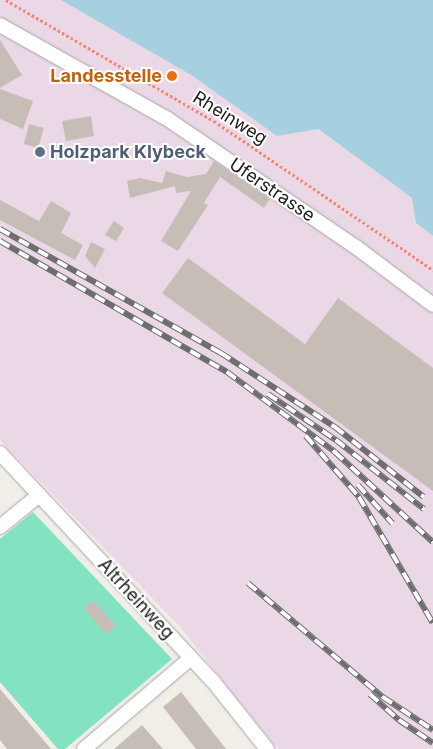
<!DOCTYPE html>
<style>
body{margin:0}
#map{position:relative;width:433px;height:749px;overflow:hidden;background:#f1eee7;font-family:Inter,sans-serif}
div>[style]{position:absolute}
.industrial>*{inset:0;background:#ead8e6}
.pitch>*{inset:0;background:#83e2c2}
.water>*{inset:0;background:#a6d0e0}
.building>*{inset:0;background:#c6beb6}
.path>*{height:2.5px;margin-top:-1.25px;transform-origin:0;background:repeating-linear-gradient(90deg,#fe816b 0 2.5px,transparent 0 5px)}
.roads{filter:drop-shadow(0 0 1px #a7a7a7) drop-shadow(0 0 1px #a7a7a7)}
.minor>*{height:14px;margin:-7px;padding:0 7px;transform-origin:7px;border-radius:7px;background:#fff}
.rail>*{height:5.5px;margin-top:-2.75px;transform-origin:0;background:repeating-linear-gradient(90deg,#fff 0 11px,#6e6e6e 0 22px);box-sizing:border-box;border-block:1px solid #6e6e6e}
.dots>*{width:14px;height:14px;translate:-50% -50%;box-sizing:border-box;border:2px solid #fff;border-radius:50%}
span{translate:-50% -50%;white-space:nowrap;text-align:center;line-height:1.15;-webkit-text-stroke:4px #fff;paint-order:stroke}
.food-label{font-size:18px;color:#c56008;font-weight:700}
.right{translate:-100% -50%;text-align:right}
.street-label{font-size:18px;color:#202020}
.service-label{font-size:18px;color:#4e5e75;font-weight:700}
.left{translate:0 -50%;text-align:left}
</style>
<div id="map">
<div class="industrial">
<i style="clip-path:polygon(0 0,64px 0,191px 75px,277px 136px,317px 129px,412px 198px,416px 223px,433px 236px,433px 749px,278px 749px,180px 627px,0 440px)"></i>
</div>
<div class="pitch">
<i style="clip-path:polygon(33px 512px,172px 659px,65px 749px,58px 749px,0 682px,0 539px)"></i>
</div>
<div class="water">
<i style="clip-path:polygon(61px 0,433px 0,433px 236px,416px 223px,412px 198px,318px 129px,277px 136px,191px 75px)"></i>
</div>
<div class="building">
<i style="clip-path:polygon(0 40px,22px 75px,0 88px)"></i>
<i style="clip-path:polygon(0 89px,33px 101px,23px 129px,0 119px)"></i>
<i style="clip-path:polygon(91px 116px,94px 136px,66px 141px,62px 121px)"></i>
<i style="clip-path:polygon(29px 124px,44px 128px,38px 148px,24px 144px)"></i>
<i style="clip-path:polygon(214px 161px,270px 199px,264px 208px,220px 177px,204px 203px,208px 205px,178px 251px,161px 241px,191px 191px,176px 193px,175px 186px,130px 198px,127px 181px,140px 178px,162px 183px,166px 171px,187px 177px,206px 174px)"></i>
<i style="clip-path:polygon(0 200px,39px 221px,51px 201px,71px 213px,61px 233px,83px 245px,75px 260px,0 220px)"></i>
<i style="clip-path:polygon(114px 221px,124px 228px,116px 241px,105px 235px)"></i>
<i style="clip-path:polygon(91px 242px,105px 249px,95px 268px,85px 256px)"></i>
<i style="clip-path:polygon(188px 258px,305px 344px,338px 298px,433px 368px,433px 491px,162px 293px)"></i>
<i style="clip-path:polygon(93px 600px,116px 626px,106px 634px,84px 608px)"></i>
<i style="clip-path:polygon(0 689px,51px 749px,7px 749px,0 740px)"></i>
<i style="clip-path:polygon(181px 692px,204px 721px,226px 749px,196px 749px,163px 707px)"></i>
<i style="clip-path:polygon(142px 725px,163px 749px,114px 749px)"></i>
</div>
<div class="path">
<i style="left:6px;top:0;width:241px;rotate:30.2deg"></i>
<i style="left:214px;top:121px;width:265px;rotate:34.2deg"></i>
</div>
<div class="roads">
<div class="minor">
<i style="left:0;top:25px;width:190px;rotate:29.3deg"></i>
<i style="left:166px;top:118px;width:230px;rotate:34.2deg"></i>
<i style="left:356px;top:247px;width:96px;rotate:37deg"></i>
<i style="left:0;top:453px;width:311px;rotate:47deg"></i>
<i style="left:212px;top:680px;width:88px;rotate:51.4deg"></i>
<i style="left:0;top:527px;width:49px;rotate:-39.2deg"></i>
<i style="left:84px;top:749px;width:140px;rotate:-40.4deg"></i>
</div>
</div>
<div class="rail">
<i style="left:0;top:229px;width:253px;rotate:29.3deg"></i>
<i style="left:221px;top:353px;width:136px;rotate:33deg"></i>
<i style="left:335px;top:427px;width:113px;rotate:38.2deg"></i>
<i style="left:0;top:241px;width:262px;rotate:30deg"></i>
<i style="left:227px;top:372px;width:134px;rotate:36.5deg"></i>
<i style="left:335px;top:452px;width:133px;rotate:42.6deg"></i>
<i style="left:268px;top:394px;width:82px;rotate:34.1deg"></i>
<i style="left:336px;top:440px;width:112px;rotate:38.1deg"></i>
<i style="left:306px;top:436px;width:81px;rotate:49deg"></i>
<i style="left:359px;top:497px;width:146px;rotate:59.6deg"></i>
<i style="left:358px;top:485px;width:52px;rotate:48.1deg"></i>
<i style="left:248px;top:583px;width:177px;rotate:40.2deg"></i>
<i style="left:383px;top:697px;width:60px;rotate:33.4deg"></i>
<i style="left:370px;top:694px;width:39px;rotate:42deg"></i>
<i style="left:399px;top:720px;width:41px;rotate:34.1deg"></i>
</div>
<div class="dots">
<i style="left:172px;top:76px;background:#e8710a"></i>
<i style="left:40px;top:152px;background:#5c6f8a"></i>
</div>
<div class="food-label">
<span class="right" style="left:162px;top:76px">Landesstelle</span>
</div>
<div class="street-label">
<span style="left:230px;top:118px;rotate:32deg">Rheinweg</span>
<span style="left:272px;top:190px;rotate:34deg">Uferstrasse</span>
<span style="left:136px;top:599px;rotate:47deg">Altrheinweg</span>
</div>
<div class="service-label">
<span class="left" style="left:50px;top:152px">Holzpark Klybeck</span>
</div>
</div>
